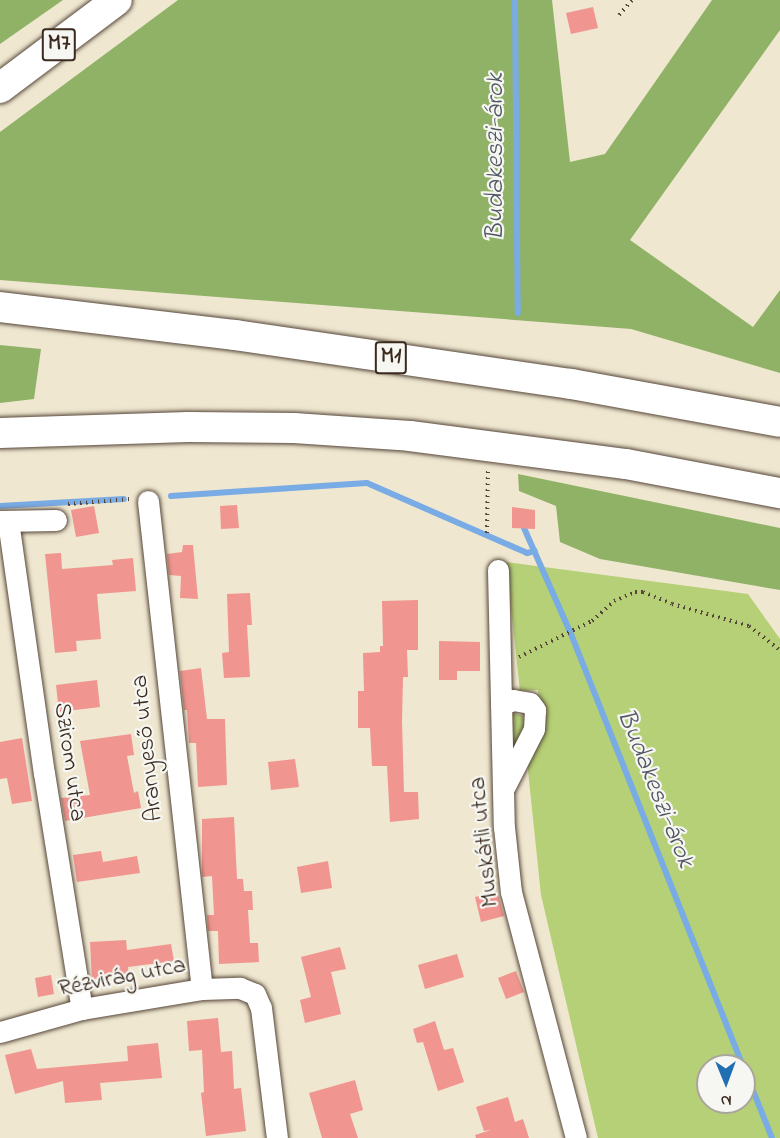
<!DOCTYPE html>
<meta charset="utf-8">
<style>
body{margin:0}
#map{position:relative;width:780px;height:1138px;overflow:hidden;background:#efe7d0;font-family:"Indie Flower",sans-serif}
div>[style]{position:absolute}
.green>*{inset:0;background:#b5d076}
.forest>*{inset:0;background:#90b267}
.stream>*{height:6px;margin:-3px;padding:0 3px;transform-origin:3px;border-radius:3px;background:#79abe4}
.building>*{inset:0;background:#f09590}
.path>*{height:4px;margin-top:-2px;transform-origin:0;background:repeating-linear-gradient(90deg,#564639 0 1.5px,transparent 0 6px)}
.roads{filter:drop-shadow(0 0 2px #564639) drop-shadow(0 0 2px #564639)}
.minor>*{height:21px;margin:-10.5px;padding:0 10.5px;transform-origin:10.5px;border-radius:10.5px;background:#fff}
.highway>*{height:30px;margin:-15px;padding:0 15px;transform-origin:15px;border-radius:15px;background:#fff}
span{translate:-50% -50%;white-space:nowrap;text-align:center;line-height:1.15;-webkit-text-stroke:4.5px #f6f6f2;paint-order:stroke}
.shield-label span{padding:2px 4px;background:#f6f6f2;border:2px solid;border-radius:4px;-webkit-text-stroke-width:0}
.shield-label{font-size:22px;color:#3b2a1e;font-weight:700}
.street-label{font-size:24px;color:#3b2a1e}
.water-label{font-size:26px;color:#515763;font-style:italic}
.north{position:absolute;left:696px;top:1054px;width:60px;height:60px;box-sizing:border-box;background:#f6f6f2;border:2px solid #aba49d;border-radius:50%;rotate:179deg;font-size:16px;font-weight:700;line-height:24px;text-align:center;color:#3b2a1e}
.north::after{content:'';display:block;margin:auto;width:21px;height:27px;background:#1f6fb2;clip-path:polygon(50% 0,100% 100%,50% 72%,0 100%)}
</style>
<div id="map">
<div class="green">
<i style="clip-path:polygon(evenodd,506px 562px,748px 594px,780px 639px,780px 1138px,598px 1138px,541px 895px,527px 761px,542px 735px,538px 690px,520px 691px,506px 562px,708px 1066px,744px 1066px,744px 1102px,708px 1102px,708px 1066px)"></i>
<i style="clip-path:polygon(514px 714px,521px 715px,526px 720px,522px 737px,507px 756px,509px 717px)"></i>
</div>
<div class="forest">
<i style="clip-path:polygon(0 0,63px 0,0 44px)"></i>
<i style="clip-path:polygon(178px 0,552px 0,570px 162px,605px 154px,712px 0,780px 0,780px 30px,630px 240px,753px 327px,780px 290px,780px 373px,631px 329px,0 280px,0 132px)"></i>
<i style="clip-path:polygon(0 345px,41px 349px,34px 399px,0 403px)"></i>
<i style="clip-path:polygon(518px 474px,780px 528px,780px 590px,600px 559px,560px 542px,556px 506px,519px 491px)"></i>
</div>
<div class="stream">
<i style="left:515px;top:0;width:313px;rotate:89.5deg"></i>
<i style="left:171px;top:496px;width:196px;rotate:-3.8deg"></i>
<i style="left:367px;top:483px;width:175px;rotate:23.6deg"></i>
<i style="left:527px;top:553px;width:8px;rotate:-14deg"></i>
<i style="left:0;top:506px;width:124px;rotate:-3.2deg"></i>
<i style="left:524px;top:528px;width:116px;rotate:66.1deg"></i>
<i style="left:571px;top:634px;width:465px;rotate:68.3deg"></i>
<i style="left:744px;top:1068px;width:75px;rotate:68.2deg"></i>
</div>
<div class="building">
<i style="clip-path:polygon(593px 7px,598px 28px,571px 34px,566px 13px)"></i>
<i style="clip-path:polygon(237px 505px,239px 528px,221px 529px,220px 506px)"></i>
<i style="clip-path:polygon(94px 506px,99px 533px,76px 537px,71px 510px)"></i>
<i style="clip-path:polygon(512px 507px,535px 510px,535px 529px,512px 528px)"></i>
<i style="clip-path:polygon(183px 545px,193px 545px,198px 599px,180px 598px,181px 576px,169px 575px,167px 554px,182px 552px)"></i>
<i style="clip-path:polygon(61px 553px,62px 569px,113px 565px,112px 560px,133px 558px,136px 591px,97px 594px,101px 639px,76px 641px,77px 651px,55px 653px,45px 554px)"></i>
<i style="clip-path:polygon(250px 593px,252px 625px,247px 625px,250px 677px,224px 678px,222px 653px,229px 652px,227px 594px)"></i>
<i style="clip-path:polygon(418px 600px,418px 650px,407px 650px,408px 677px,403px 677px,402px 721px,404px 792px,418px 792px,419px 819px,390px 822px,387px 766px,372px 766px,370px 728px,358px 728px,358px 691px,364px 691px,363px 653px,380px 652px,380px 646px,383px 646px,382px 601px)"></i>
<i style="clip-path:polygon(439px 641px,480px 642px,480px 671px,457px 671px,457px 680px,439px 680px)"></i>
<i style="clip-path:polygon(201px 668px,207px 719px,225px 719px,227px 785px,198px 787px,196px 743px,189px 743px,187px 710px,184px 710px,180px 671px)"></i>
<i style="clip-path:polygon(97px 680px,100px 707px,59px 712px,56px 685px)"></i>
<i style="clip-path:polygon(131px 734px,134px 755px,127px 756px,134px 793px,138px 791px,141px 808px,65px 821px,61px 798px,90px 795px,80px 741px)"></i>
<i style="clip-path:polygon(22px 738px,32px 801px,12px 804px,7px 778px,0 779px,0 742px)"></i>
<i style="clip-path:polygon(295px 759px,299px 787px,271px 790px,268px 762px)"></i>
<i style="clip-path:polygon(234px 817px,237px 879px,243px 879px,244px 891px,252px 891px,253px 910px,248px 910px,250px 943px,258px 943px,259px 962px,219px 964px,218px 931px,208px 931px,207px 915px,214px 915px,212px 876px,202px 877px,202px 819px)"></i>
<i style="clip-path:polygon(101px 851px,103px 862px,137px 856px,140px 873px,77px 882px,73px 855px)"></i>
<i style="clip-path:polygon(328px 861px,332px 888px,301px 893px,297px 867px)"></i>
<i style="clip-path:polygon(497px 891px,504px 916px,481px 922px,475px 897px)"></i>
<i style="clip-path:polygon(126px 940px,127px 950px,171px 944px,174px 961px,128px 967px,129px 977px,92px 979px,90px 942px)"></i>
<i style="clip-path:polygon(340px 947px,346px 969px,331px 972px,341px 1014px,305px 1023px,300px 1000px,311px 997px,301px 957px)"></i>
<i style="clip-path:polygon(457px 954px,464px 977px,425px 989px,418px 965px)"></i>
<i style="clip-path:polygon(516px 971px,524px 992px,506px 999px,498px 978px)"></i>
<i style="clip-path:polygon(51px 975px,54px 994px,38px 997px,35px 978px)"></i>
<i style="clip-path:polygon(218px 1018px,221px 1052px,232px 1051px,234px 1089px,241px 1088px,246px 1131px,206px 1136px,201px 1093px,204px 1092px,202px 1050px,189px 1051px,187px 1021px)"></i>
<i style="clip-path:polygon(435px 1021px,444px 1050px,453px 1048px,464px 1082px,438px 1091px,423px 1042px,417px 1043px,413px 1029px)"></i>
<i style="clip-path:polygon(158px 1043px,162px 1078px,100px 1083px,102px 1100px,65px 1103px,63px 1081px,15px 1094px,5px 1055px,31px 1049px,37px 1069px,128px 1061px,127px 1046px)"></i>
<i style="clip-path:polygon(355px 1080px,363px 1110px,350px 1114px,358px 1138px,322px 1138px,309px 1093px)"></i>
<i style="clip-path:polygon(508px 1097px,515px 1122px,523px 1119px,529px 1138px,476px 1138px,475px 1135px,491px 1130px,484px 1131px,476px 1107px)"></i>
</div>
<div class="path">
<i style="left:619px;top:15px;width:20px;rotate:-49deg"></i>
<i style="left:68px;top:504px;width:62px;rotate:-4.6deg"></i>
<i style="left:487px;top:533px;width:62px;rotate:-89.1deg"></i>
<i style="left:519px;top:657px;width:81px;rotate:-26.3deg"></i>
<i style="left:592px;top:621px;width:30px;rotate:-42deg"></i>
<i style="left:614px;top:601px;width:23px;rotate:-23deg"></i>
<i style="left:635px;top:592px;width:8px"></i>
<i style="left:643px;top:592px;width:31px;rotate:22deg"></i>
<i style="left:672px;top:604px;width:80px;rotate:15.9deg"></i>
<i style="left:749px;top:626px;width:39px;rotate:38deg"></i>
</div>
<div class="roads">
<div class="minor">
<i style="left:148px;top:501px;width:491px;rotate:83.7deg"></i>
<i style="left:0;top:521px;width:56px;rotate:-1deg"></i>
<i style="left:8px;top:521px;width:255px;rotate:81.9deg"></i>
<i style="left:44px;top:773px;width:239px;rotate:80.9deg"></i>
<i style="left:498px;top:570px;width:257px;rotate:88.7deg"></i>
<i style="left:504px;top:827px;width:65px;rotate:83.9deg"></i>
<i style="left:511px;top:892px;width:254px;rotate:75.2deg"></i>
<i style="left:501px;top:705px;width:13px;rotate:-23deg"></i>
<i style="left:513px;top:700px;width:17px;rotate:10deg"></i>
<i style="left:530px;top:703px;width:9px;rotate:54deg"></i>
<i style="left:535px;top:710px;width:19px;rotate:93deg"></i>
<i style="left:534px;top:729px;width:64px;rotate:117deg"></i>
<i style="left:0;top:1032px;width:85px;rotate:-15.7deg"></i>
<i style="left:82px;top:1009px;width:122px;rotate:-9.5deg"></i>
<i style="left:202px;top:989px;width:38px;rotate:-2deg"></i>
<i style="left:240px;top:988px;width:16px;rotate:22deg"></i>
<i style="left:255px;top:994px;width:15px;rotate:67deg"></i>
<i style="left:261px;top:1008px;width:131px;rotate:83deg"></i>
</div>
<div class="highway">
<i style="left:0;top:88px;width:146px;rotate:-36.9deg"></i>
<i style="left:0;top:307px;width:237px;rotate:6.8deg"></i>
<i style="left:235px;top:335px;width:340px;rotate:8.3deg"></i>
<i style="left:571px;top:384px;width:212px;rotate:10.3deg"></i>
<i style="left:0;top:433px;width:188px;rotate:-1.8deg"></i>
<i style="left:188px;top:427px;width:106px;rotate:0.5deg"></i>
<i style="left:294px;top:428px;width:116px;rotate:3.9deg"></i>
<i style="left:410px;top:436px;width:218px;rotate:7.4deg"></i>
<i style="left:626px;top:464px;width:157px;rotate:10.7deg"></i>
</div>
</div>
<div class="shield-label">
<span style="left:59px;top:45px">M7</span>
<span style="left:391px;top:358px">M1</span>
</div>
<div class="street-label">
<span style="left:148px;top:748px;rotate:-96deg">Aranyeső utca</span>
<span style="left:69px;top:762px;rotate:82deg">Szirom utca</span>
<span style="left:485px;top:842px;rotate:-96deg">Muskátli utca</span>
<span style="left:122px;top:978px;rotate:-11deg">Rézvirág utca</span>
</div>
<div class="water-label">
<span style="left:497px;top:157px;rotate:-90deg">Budakeszi-árok</span>
<span style="left:654px;top:789px;rotate:68deg">Budakeszi-árok</span>
</div>
<div class="north">N</div>
</div>
